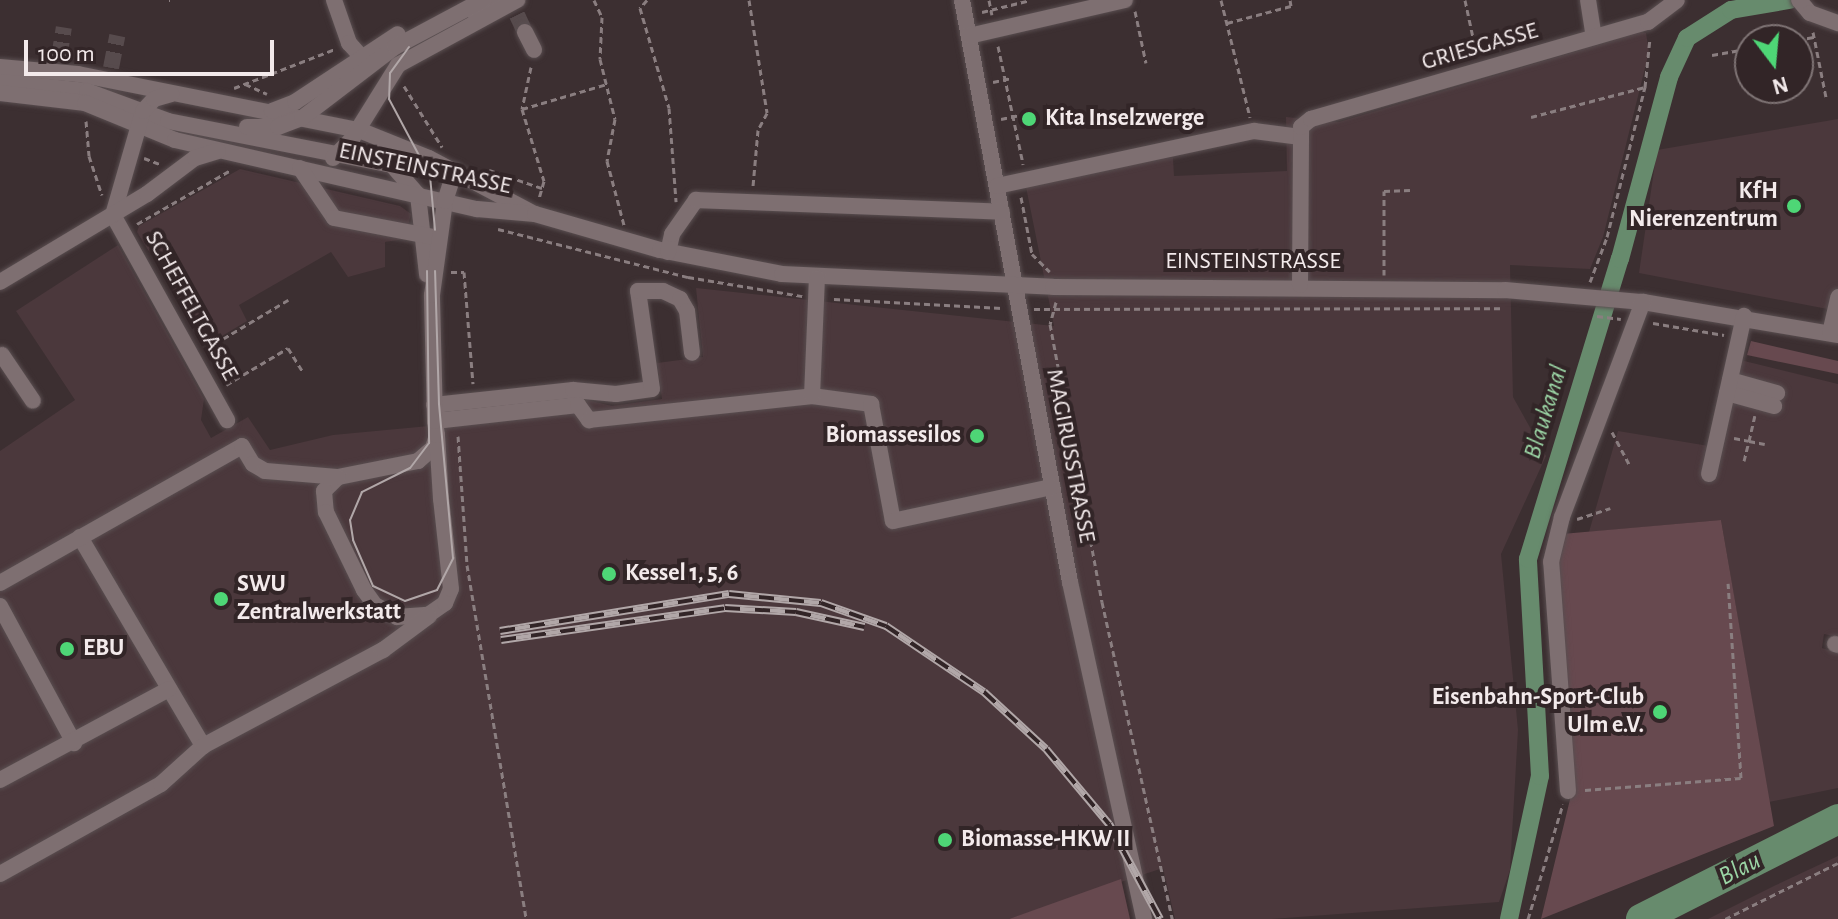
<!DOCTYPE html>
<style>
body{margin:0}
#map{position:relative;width:1838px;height:919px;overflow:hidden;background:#3c2f31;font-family:"Alegreya Sans",sans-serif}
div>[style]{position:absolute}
.built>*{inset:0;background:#4b383c}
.green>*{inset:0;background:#67494f}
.canal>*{height:18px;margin:-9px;padding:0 9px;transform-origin:9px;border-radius:9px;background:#678b6d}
.river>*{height:30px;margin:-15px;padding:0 15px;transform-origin:15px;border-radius:15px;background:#678b6d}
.minor-tunnel>*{height:16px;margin-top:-8px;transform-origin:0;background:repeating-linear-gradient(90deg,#574b4d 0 16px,transparent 0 24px)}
.path>*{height:3px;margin-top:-1.5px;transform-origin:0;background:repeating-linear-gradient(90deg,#8a7e80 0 6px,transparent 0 10px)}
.roads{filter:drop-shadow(0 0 2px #594e50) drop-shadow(0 0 2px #594e50)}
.minor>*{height:16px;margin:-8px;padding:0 8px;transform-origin:8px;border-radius:8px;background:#7e6f71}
.tram>*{height:2px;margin:-1px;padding:0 1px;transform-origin:1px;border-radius:1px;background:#b1a7a8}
.rail>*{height:8px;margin-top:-4px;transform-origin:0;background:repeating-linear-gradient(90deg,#322527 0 15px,#b1a7a8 0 30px);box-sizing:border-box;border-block:2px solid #b1a7a8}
.dots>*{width:22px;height:22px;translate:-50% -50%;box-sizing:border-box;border:4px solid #322527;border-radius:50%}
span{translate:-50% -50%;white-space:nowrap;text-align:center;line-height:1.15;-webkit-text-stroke:8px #322527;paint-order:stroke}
.street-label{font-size:24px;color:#f3eaeb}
.poi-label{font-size:24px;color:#f3eaeb;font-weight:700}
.left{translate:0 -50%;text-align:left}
.right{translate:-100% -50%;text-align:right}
.water-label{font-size:26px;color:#9bd5a5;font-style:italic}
.north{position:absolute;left:1734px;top:24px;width:80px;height:80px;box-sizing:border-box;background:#322527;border:2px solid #7f7475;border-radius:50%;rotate:164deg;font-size:22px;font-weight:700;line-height:32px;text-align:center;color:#f3eaeb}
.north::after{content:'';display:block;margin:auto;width:28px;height:36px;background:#4ed676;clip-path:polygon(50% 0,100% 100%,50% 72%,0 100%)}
.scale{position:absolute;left:24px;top:40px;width:250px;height:36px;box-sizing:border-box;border:4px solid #f3eaeb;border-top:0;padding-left:10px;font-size:24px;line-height:28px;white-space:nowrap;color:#f3eaeb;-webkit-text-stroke:6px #322527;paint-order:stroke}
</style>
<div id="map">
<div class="built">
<i style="clip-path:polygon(1641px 32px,1646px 33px,1649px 52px,1603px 237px,1590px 269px,1510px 265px,1513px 397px,1546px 456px,1501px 554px,1518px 730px,1510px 870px,1499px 902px,1272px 919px,1175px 919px,1163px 868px,1009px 919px,0 919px,0 451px,75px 400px,16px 311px,118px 245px,204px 399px,201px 420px,211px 438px,248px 417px,270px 450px,333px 435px,429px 426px,575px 397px,612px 406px,662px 399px,657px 363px,703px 357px,696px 288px,1054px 326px,1026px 187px,1132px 159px,1173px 158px,1174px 176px,1287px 171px,1286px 117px,1339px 122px)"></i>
<i style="clip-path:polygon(1838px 119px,1838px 311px,1639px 273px,1657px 150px)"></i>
<i style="clip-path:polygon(240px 169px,400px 206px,411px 214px,405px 239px,385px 242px,385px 267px,348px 277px,331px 252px,239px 305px,247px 321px,207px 345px,137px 232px,139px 226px)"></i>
<i style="clip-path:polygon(1728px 357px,1838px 384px,1838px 637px,1824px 634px,1822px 648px,1838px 653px,1838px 788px,1769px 802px,1721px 520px,1589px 532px,1618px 431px,1709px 446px)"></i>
<i style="clip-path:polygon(1838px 856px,1838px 919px,1708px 919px,1776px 885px)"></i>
</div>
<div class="green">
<i style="clip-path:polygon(1751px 341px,1838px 361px,1838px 374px,1747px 355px)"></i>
<i style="clip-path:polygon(1721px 520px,1774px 826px,1541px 919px,1573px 787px,1556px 559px,1562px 534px)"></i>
<i style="clip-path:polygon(1121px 879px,1130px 919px,1009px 919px)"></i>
</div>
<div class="canal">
<i style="left:1509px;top:919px;width:146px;rotate:-77.8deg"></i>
<i style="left:1540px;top:776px;width:217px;rotate:-93.2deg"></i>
<i style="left:1528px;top:559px;width:314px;rotate:-73deg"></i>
<i style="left:1620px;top:259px;width:188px;rotate:-74.9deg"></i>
<i style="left:1669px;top:77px;width:43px;rotate:-65.2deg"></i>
<i style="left:1687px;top:38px;width:52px;rotate:-32.5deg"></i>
<i style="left:1731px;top:10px;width:59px;rotate:-9.8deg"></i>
</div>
<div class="river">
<i style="left:1641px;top:919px;width:221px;rotate:-26.9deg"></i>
</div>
<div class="minor-tunnel">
<i style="left:517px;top:15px;width:19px;rotate:65deg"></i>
<i style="left:59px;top:58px;width:31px;rotate:-81deg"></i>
<i style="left:111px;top:68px;width:33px;rotate:-79deg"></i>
</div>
<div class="path">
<i style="left:169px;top:0;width:1px"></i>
<i style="left:594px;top:0;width:19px;rotate:65deg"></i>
<i style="left:602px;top:17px;width:42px;rotate:92.7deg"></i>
<i style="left:600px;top:59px;width:62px;rotate:76deg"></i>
<i style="left:615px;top:119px;width:43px;rotate:100.8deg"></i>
<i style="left:607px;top:161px;width:66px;rotate:75.1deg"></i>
<i style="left:647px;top:0;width:11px;rotate:131deg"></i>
<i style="left:640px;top:8px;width:104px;rotate:73.8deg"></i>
<i style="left:669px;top:108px;width:94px;rotate:85.7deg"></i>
<i style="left:749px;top:0;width:114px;rotate:80.9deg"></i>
<i style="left:767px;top:113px;width:19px;rotate:118deg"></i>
<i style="left:758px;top:130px;width:56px;rotate:95.1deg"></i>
<i style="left:989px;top:0;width:15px;rotate:79deg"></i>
<i style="left:1221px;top:0;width:121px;rotate:76.1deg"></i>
<i style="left:1465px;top:0;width:57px;rotate:77.9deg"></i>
<i style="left:1135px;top:11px;width:53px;rotate:78.1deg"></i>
<i style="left:982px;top:12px;width:50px;rotate:-13.8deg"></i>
<i style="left:1227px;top:23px;width:66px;rotate:-14.9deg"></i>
<i style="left:1291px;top:6px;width:6px;rotate:-99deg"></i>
<i style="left:1813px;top:32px;width:66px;rotate:78.7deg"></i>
<i style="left:1797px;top:40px;width:17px;rotate:-10deg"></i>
<i style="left:998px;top:46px;width:121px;rotate:78deg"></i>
<i style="left:1712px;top:55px;width:39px;rotate:-10deg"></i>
<i style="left:531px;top:67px;width:43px;rotate:102.1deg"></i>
<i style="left:522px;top:109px;width:75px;rotate:73deg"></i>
<i style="left:544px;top:181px;width:18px;rotate:106deg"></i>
<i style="left:993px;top:82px;width:19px;rotate:-12deg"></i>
<i style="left:245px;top:84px;width:24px;rotate:24deg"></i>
<i style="left:404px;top:86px;width:72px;rotate:58.1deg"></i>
<i style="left:234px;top:88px;width:108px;rotate:-21.1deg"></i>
<i style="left:522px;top:109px;width:89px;rotate:-16.4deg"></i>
<i style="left:1531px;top:117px;width:118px;rotate:-14.7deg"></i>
<i style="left:1001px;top:119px;width:19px;rotate:-12deg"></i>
<i style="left:86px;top:121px;width:35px;rotate:85deg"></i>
<i style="left:89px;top:156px;width:41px;rotate:71.6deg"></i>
<i style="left:144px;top:158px;width:17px;rotate:21deg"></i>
<i style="left:489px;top:170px;width:56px;rotate:18.8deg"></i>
<i style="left:1021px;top:197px;width:58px;rotate:79.1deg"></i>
<i style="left:1032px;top:254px;width:25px;rotate:45deg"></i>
<i style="left:137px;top:224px;width:108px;rotate:-29.9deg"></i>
<i style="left:498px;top:229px;width:196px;rotate:14.2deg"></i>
<i style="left:688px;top:277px;width:116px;rotate:9.5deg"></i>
<i style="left:451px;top:272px;width:13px"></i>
<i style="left:464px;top:272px;width:112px;rotate:85.4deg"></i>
<i style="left:1384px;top:275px;width:84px;rotate:-90deg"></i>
<i style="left:1384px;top:191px;width:26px;rotate:-2deg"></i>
<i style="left:1590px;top:282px;width:48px;rotate:-69.3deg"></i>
<i style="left:1607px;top:237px;width:155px;rotate:-75.8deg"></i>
<i style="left:1645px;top:87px;width:49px;rotate:-84.2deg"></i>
<i style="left:834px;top:299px;width:168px;rotate:3.1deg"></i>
<i style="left:1056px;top:302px;width:23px;rotate:105deg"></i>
<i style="left:1050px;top:324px;width:283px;rotate:79.4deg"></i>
<i style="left:1102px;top:602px;width:325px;rotate:77.5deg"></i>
<i style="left:1034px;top:309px;width:468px;rotate:-0.1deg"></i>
<i style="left:1597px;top:316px;width:24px;rotate:7deg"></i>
<i style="left:1653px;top:323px;width:72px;rotate:9.6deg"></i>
<i style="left:206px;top:349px;width:96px;rotate:-30.9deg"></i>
<i style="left:226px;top:385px;width:72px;rotate:-30.8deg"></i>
<i style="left:288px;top:348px;width:28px;rotate:58deg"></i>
<i style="left:1612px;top:432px;width:36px;rotate:62deg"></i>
<i style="left:458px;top:436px;width:129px;rotate:86deg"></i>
<i style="left:467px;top:565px;width:359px;rotate:80.5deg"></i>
<i style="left:1734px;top:438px;width:15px;rotate:11deg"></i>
<i style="left:1749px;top:441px;width:26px;rotate:-77deg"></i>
<i style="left:1744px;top:461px;width:21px;rotate:-76deg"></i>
<i style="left:1749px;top:441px;width:16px;rotate:11deg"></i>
<i style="left:1577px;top:519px;width:35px;rotate:-18deg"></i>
<i style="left:1585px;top:790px;width:156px;rotate:-4.4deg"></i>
<i style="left:1741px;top:778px;width:195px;rotate:-93.8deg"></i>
<i style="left:1528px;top:919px;width:120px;rotate:-73.1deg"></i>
<i style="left:1725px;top:919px;width:126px;rotate:-26.4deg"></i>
</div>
<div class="roads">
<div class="minor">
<i style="left:334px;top:0;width:46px;rotate:70.8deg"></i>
<i style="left:349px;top:43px;width:27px;rotate:48deg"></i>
<i style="left:962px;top:0;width:592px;rotate:79.49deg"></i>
<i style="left:1070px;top:582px;width:345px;rotate:77.6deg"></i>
<i style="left:1588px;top:0;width:37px;rotate:81deg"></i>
<i style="left:1799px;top:0;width:17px;rotate:50deg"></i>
<i style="left:1810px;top:13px;width:30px;rotate:20deg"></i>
<i style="left:474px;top:12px;width:28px;rotate:-26deg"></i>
<i style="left:525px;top:32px;width:20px;rotate:63deg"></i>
<i style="left:969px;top:36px;width:160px;rotate:-13deg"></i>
<i style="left:0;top:67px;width:78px;rotate:5.1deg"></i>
<i style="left:78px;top:74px;width:287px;rotate:11.3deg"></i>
<i style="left:359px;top:130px;width:75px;rotate:21.8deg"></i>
<i style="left:429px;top:158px;width:118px;rotate:27.9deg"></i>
<i style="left:0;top:82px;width:87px;rotate:5.9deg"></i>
<i style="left:87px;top:91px;width:86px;rotate:20.3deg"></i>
<i style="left:168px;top:121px;width:228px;rotate:11.1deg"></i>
<i style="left:392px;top:165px;width:40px;rotate:49deg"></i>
<i style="left:418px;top:195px;width:80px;rotate:83.5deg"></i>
<i style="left:0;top:93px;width:86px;rotate:6.7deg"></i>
<i style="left:85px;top:103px;width:97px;rotate:22.3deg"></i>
<i style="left:175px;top:140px;width:310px;rotate:12.9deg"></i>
<i style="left:477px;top:209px;width:58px;rotate:4.9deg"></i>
<i style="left:535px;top:214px;width:130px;rotate:16.1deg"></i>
<i style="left:660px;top:250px;width:124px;rotate:11.1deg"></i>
<i style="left:782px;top:274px;width:271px;rotate:2.7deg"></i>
<i style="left:1053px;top:287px;width:452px;rotate:0.4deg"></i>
<i style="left:1505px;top:290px;width:139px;rotate:5deg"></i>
<i style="left:1643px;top:302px;width:198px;rotate:9.6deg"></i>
<i style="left:272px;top:111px;width:25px;rotate:-21deg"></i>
<i style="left:295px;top:102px;width:123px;rotate:-33.4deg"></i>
<i style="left:247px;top:127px;width:31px"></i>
<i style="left:278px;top:127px;width:26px;rotate:-21deg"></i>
<i style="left:302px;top:118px;width:117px;rotate:-37.4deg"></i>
<i style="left:395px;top:47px;width:100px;rotate:-28.1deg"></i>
<i style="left:333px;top:158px;width:27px;rotate:-45deg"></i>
<i style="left:352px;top:139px;width:87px;rotate:-58.1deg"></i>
<i style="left:398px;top:65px;width:136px;rotate:-28.6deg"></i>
<i style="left:300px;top:168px;width:60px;rotate:55.8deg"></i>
<i style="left:334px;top:218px;width:102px;rotate:10.8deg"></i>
<i style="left:997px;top:186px;width:263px;rotate:-12.1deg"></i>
<i style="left:1254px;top:131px;width:47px;rotate:7.3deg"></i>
<i style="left:113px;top:215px;width:235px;rotate:60.9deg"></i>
<i style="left:113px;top:215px;width:108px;rotate:-73.9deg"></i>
<i style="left:143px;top:111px;width:16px;rotate:-47deg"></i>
<i style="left:154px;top:99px;width:18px;rotate:-16deg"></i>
<i style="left:668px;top:252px;width:18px;rotate:-77deg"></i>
<i style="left:672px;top:234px;width:42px;rotate:-54.8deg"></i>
<i style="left:696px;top:200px;width:306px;rotate:2.2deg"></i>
<i style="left:0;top:282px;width:171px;rotate:-30.9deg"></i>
<i style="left:147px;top:194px;width:60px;rotate:-36.9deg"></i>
<i style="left:195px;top:158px;width:24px;rotate:-17deg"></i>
<i style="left:1300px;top:285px;width:158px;rotate:-89.6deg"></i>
<i style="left:1301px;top:127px;width:13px;rotate:-39deg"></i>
<i style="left:1311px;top:119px;width:351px;rotate:-16.1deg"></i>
<i style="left:1648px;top:22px;width:36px;rotate:-37deg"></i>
<i style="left:1830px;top:333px;width:37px;rotate:-77deg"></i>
<i style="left:2px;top:355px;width:55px;rotate:56deg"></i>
<i style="left:1730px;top:380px;width:49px;rotate:15.5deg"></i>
<i style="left:1727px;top:393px;width:49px;rotate:15.5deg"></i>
<i style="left:812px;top:396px;width:60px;rotate:7.7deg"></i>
<i style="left:871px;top:404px;width:119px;rotate:79.4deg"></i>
<i style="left:893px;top:521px;width:163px;rotate:-12.1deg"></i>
<i style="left:434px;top:405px;width:140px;rotate:-6.2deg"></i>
<i style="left:573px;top:390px;width:43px;rotate:5.3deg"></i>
<i style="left:616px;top:394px;width:36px;rotate:-8deg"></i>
<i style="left:652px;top:389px;width:99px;rotate:-98.1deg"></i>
<i style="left:638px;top:291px;width:25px"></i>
<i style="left:663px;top:291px;width:19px;rotate:25deg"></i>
<i style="left:680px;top:299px;width:14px;rotate:60deg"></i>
<i style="left:687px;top:311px;width:42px;rotate:83.2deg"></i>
<i style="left:435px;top:421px;width:144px;rotate:-6.4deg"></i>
<i style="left:578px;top:405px;width:19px;rotate:54deg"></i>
<i style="left:589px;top:420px;width:224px;rotate:-6.1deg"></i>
<i style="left:812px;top:396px;width:118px;rotate:-87.6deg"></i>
<i style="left:437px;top:435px;width:14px;rotate:107deg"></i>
<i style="left:433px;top:448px;width:20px;rotate:139deg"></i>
<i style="left:418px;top:461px;width:82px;rotate:168.7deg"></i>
<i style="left:338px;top:477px;width:20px;rotate:135deg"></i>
<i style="left:324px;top:491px;width:21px;rotate:85deg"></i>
<i style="left:326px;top:512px;width:87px;rotate:64deg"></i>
<i style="left:364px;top:590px;width:19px;rotate:54deg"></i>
<i style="left:375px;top:605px;width:25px;rotate:29deg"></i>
<i style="left:397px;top:617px;width:31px;rotate:-4deg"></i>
<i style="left:428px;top:615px;width:21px;rotate:-35deg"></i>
<i style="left:445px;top:603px;width:15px;rotate:-67deg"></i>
<i style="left:451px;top:589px;width:91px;rotate:-96.3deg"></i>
<i style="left:441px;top:499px;width:64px;rotate:-93.6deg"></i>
<i style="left:437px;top:435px;width:14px;rotate:-98deg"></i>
<i style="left:435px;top:421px;width:126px;rotate:-91.4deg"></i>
<i style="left:432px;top:295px;width:95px;rotate:-82.1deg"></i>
<i style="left:445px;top:201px;width:32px;rotate:-72deg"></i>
<i style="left:1709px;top:474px;width:162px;rotate:-77.5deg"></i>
<i style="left:80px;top:537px;width:243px;rotate:59.5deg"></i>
<i style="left:0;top:583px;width:278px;rotate:-29.5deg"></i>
<i style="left:242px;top:446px;width:21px;rotate:59deg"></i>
<i style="left:253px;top:464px;width:14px;rotate:30deg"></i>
<i style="left:265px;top:471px;width:73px;rotate:4.7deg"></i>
<i style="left:0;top:606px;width:156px;rotate:61.6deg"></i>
<i style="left:1835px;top:644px;width:3px;rotate:18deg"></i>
<i style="left:0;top:780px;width:192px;rotate:-28.3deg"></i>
<i style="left:1568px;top:791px;width:230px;rotate:-94.2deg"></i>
<i style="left:1551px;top:562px;width:46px;rotate:-76.3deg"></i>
<i style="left:1562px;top:517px;width:230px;rotate:-69.4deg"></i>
<i style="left:0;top:874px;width:184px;rotate:-29.2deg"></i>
<i style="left:161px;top:784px;width:57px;rotate:-42.1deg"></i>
<i style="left:203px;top:746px;width:204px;rotate:-28.1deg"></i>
<i style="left:383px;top:650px;width:57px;rotate:-36.5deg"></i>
</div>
</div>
<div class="tram">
<i style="left:409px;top:47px;width:32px;rotate:126deg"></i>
<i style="left:390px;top:73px;width:26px;rotate:92deg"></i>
<i style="left:389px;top:99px;width:87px;rotate:62deg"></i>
<i style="left:430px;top:176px;width:54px;rotate:84.7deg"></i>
<i style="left:427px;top:271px;width:172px;rotate:89.3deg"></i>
<i style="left:429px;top:443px;width:31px;rotate:127deg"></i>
<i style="left:410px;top:468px;width:54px;rotate:153.4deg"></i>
<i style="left:362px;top:492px;width:30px;rotate:113deg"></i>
<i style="left:350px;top:520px;width:20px;rotate:81deg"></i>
<i style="left:353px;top:540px;width:50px;rotate:66.5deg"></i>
<i style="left:373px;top:586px;width:35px;rotate:25deg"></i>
<i style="left:405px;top:601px;width:34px;rotate:-19deg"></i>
<i style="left:437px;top:590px;width:36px;rotate:-63deg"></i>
<i style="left:453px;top:558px;width:155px;rotate:-95.2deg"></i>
<i style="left:439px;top:404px;width:133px;rotate:-91.7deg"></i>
</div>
<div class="rail">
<i style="left:500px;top:631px;width:232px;rotate:-9.2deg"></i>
<i style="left:729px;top:594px;width:92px;rotate:5.6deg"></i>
<i style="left:821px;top:603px;width:69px;rotate:19.5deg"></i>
<i style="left:886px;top:626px;width:118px;rotate:34deg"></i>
<i style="left:984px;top:692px;width:84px;rotate:42.6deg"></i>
<i style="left:1046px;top:749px;width:98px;rotate:50deg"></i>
<i style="left:1109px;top:824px;width:108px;rotate:61.8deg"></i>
<i style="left:501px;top:640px;width:226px;rotate:-8.1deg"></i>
<i style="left:725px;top:608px;width:71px;rotate:3.2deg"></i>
<i style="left:796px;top:612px;width:70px;rotate:12.4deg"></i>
</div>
<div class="dots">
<i style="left:1029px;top:119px;background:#4ed676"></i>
<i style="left:1794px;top:206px;background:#4ed676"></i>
<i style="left:977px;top:436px;background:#4ed676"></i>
<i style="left:609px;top:574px;background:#4ed676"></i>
<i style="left:221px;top:599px;background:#4ed676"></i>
<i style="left:67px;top:649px;background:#4ed676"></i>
<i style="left:1660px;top:712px;background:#4ed676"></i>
<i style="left:945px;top:840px;background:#4ed676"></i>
</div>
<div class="street-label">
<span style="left:1480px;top:47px;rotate:-16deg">GRIESGASSE</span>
<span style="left:425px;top:169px;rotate:12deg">EINSTEINSTRASSE</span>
<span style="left:1253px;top:262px">EINSTEINSTRASSE</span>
<span style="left:191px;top:306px;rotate:61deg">SCHEFFELTGASSE</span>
<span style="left:1070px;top:456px;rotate:79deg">MAGIRUSSTRASSE</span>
</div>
<div class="poi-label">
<span class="left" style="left:1045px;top:119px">Kita Inselzwerge</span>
<span class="right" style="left:1778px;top:206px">KfH<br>Nierenzentrum</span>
<span class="right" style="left:961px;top:436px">Biomassesilos</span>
<span class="left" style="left:625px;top:574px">Kessel 1, 5, 6</span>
<span class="left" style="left:237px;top:599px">SWU<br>Zentralwerkstatt</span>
<span class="left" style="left:83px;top:649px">EBU</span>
<span class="right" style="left:1644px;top:712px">Eisenbahn-Sport-Club<br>Ulm e.V.</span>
<span class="left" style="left:961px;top:840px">Biomasse-HKW II</span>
</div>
<div class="water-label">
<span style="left:1546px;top:412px;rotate:-73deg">Blaukanal</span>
<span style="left:1740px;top:869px;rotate:-27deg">Blau</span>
</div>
<div class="north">N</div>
<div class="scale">100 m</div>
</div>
